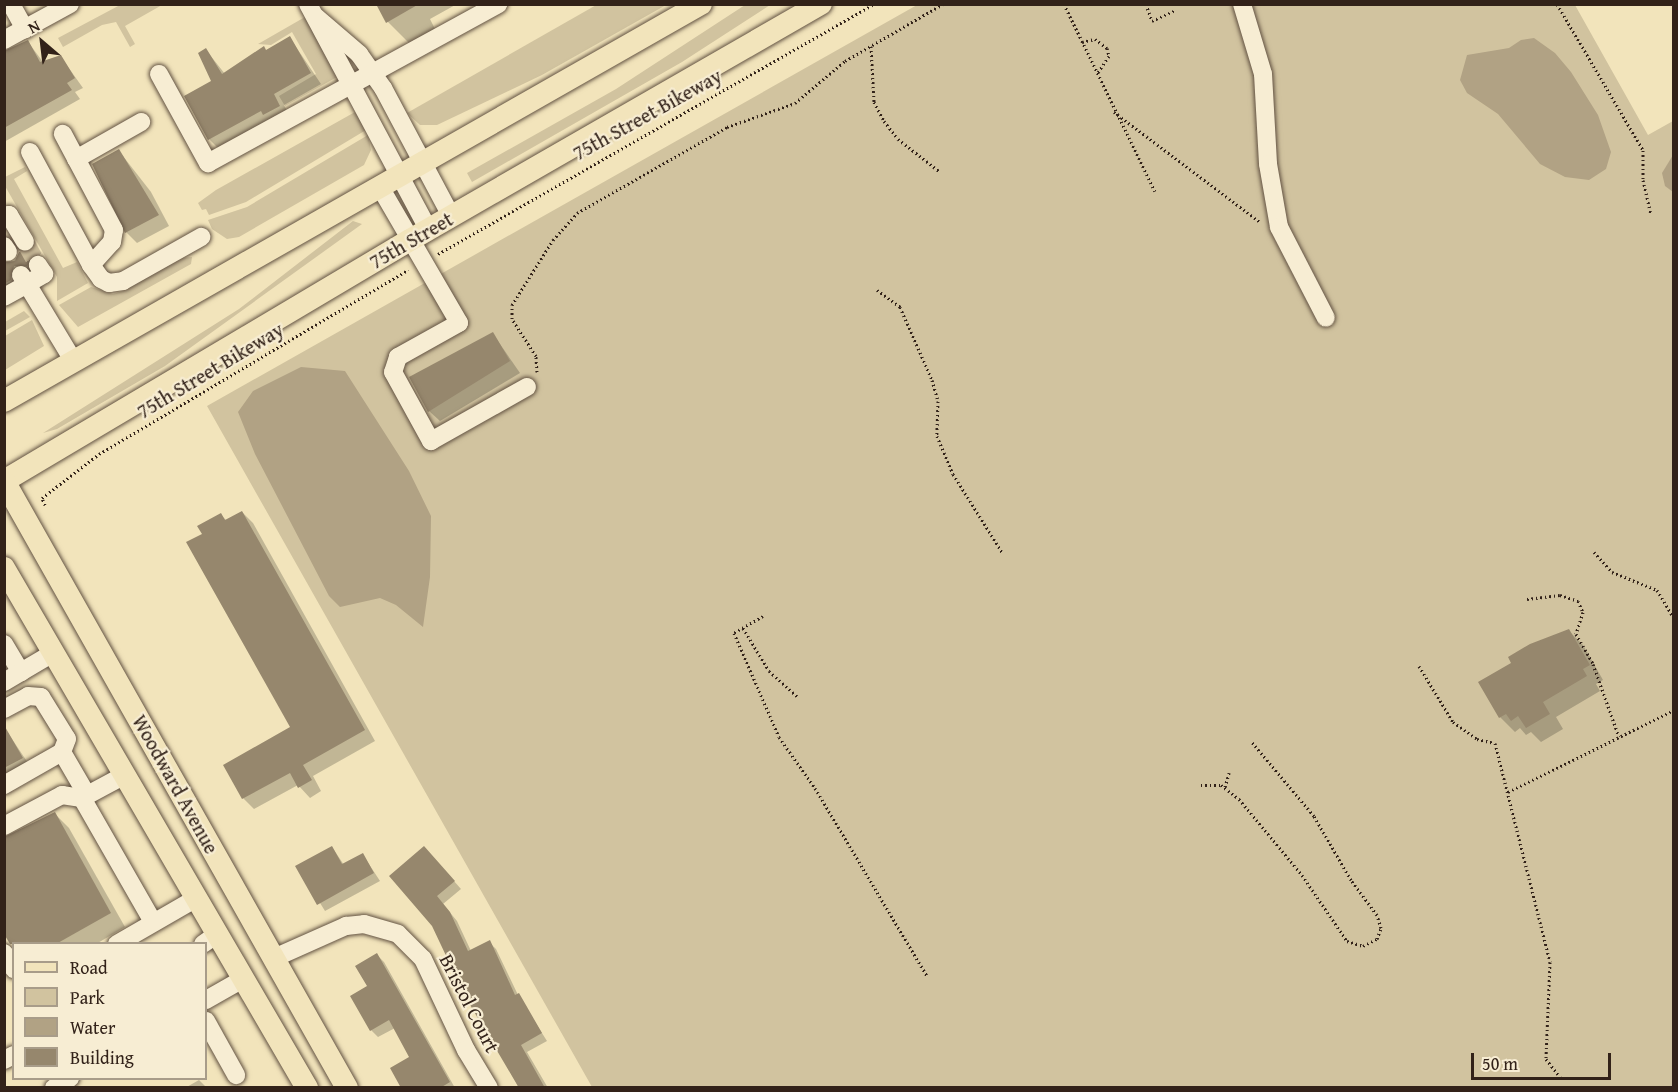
<!DOCTYPE html>
<style>
body{margin:0}
#map{position:relative;width:1678px;height:1092px;overflow:hidden;background:#f2e4bb;font-family:"Gentium Book Plus",serif}
div>[style]{position:absolute}
.green>*{inset:0;background:#d1c39f}
.water>*{inset:0;background:#b1a284}
.shadow>*{inset:0;background:#0003}
.building>*{inset:0;background:#96876d}
.minor-tunnel>*{height:18px;margin-top:-9px;transform-origin:0;background:repeating-linear-gradient(90deg,#ccbd9b 0 18px,transparent 0 27px)}
.path>*{height:3px;margin-top:-1.5px;transform-origin:0;background:repeating-linear-gradient(90deg,#322219 0 1.5px,transparent 0 4.5px)}
.roads{filter:drop-shadow(0 0 2px #625242) drop-shadow(0 0 2px #625242)}
.minor>*{height:18px;margin:-9px;padding:0 9px;transform-origin:9px;border-radius:9px;background:#f7edd3}
.major>*{height:22px;margin:-11px;padding:0 11px;transform-origin:11px;border-radius:11px;background:#f2e4bb}
span{translate:-50% -50%;white-space:nowrap;text-align:center;line-height:1.15;-webkit-text-stroke:4.5px #f7edd3;paint-order:stroke}
.street-label{font-size:20px;color:#322219}
.frame{position:absolute;inset:0;border:6px solid #322219;pointer-events:none}
.legend{position:absolute;left:12px;top:942px;width:195px;height:138px;box-sizing:border-box;background:#f7edd3;border:2px solid #a89c89;margin:0;padding:8px 10px;list-style:none;font-size:18px;color:#322219}
.legend li{display:flex;align-items:center;gap:12px;height:30px}
.legend b{width:30px;border:2px solid #a89c89}
.north{position:absolute;left:12px;top:12px;width:60px;height:60px;-webkit-text-stroke:4px #f7edd3;paint-order:stroke;rotate:332deg;font-size:16px;font-weight:700;line-height:24px;text-align:center;color:#322219}
.north::after{content:'';display:block;margin:auto;width:21px;height:27px;background:#322219;clip-path:polygon(50% 0,100% 100%,50% 72%,0 100%)}
.scale{position:absolute;left:1471px;top:1053px;width:140px;height:27px;box-sizing:border-box;border:3px solid #322219;border-top:0;padding-left:8px;font-size:18px;line-height:21px;white-space:nowrap;color:#322219;-webkit-text-stroke:4px #f7edd3;paint-order:stroke}
</style>
<div id="map">
<div class="green">
<i style="clip-path:polygon(598px 4px,666px 5px,542px 75px,437px 125px,420px 125px,407px 113px)"></i>
<i style="clip-path:polygon(120px 5px,162px 5px,125px 26px,135px 44px,130px 47px,116px 22px,102px 25px,63px 47px,58px 38px)"></i>
<i style="clip-path:polygon(745px 5px,770px 5px,682px 62px,472px 182px,467px 173px,616px 89px)"></i>
<i style="clip-path:polygon(917px 5px,1575px 5px,1648px 135px,1673px 121px,1673px 1087px,592px 1087px,207px 406px)"></i>
<i style="clip-path:polygon(305px 17px,339px 69px,337px 77px,285px 106px,279px 96px,316px 74px,292px 32px,271px 45px,258px 44px)"></i>
<i style="clip-path:polygon(355px 112px,366px 130px,246px 202px,209px 215px,206px 209px,202px 210px,198px 203px,216px 190px)"></i>
<i style="clip-path:polygon(368px 135px,371px 150px,364px 165px,239px 237px,227px 239px,212px 229px,208px 220px,247px 207px)"></i>
<i style="clip-path:polygon(25px 167px,27px 171px,14px 179px,63px 268px,77px 262px,88px 283px,57px 301px,57px 277px,5px 186px,5px 177px)"></i>
<i style="clip-path:polygon(353px 221px,362px 224px,165px 366px,57px 429px,43px 433px,239px 309px)"></i>
<i style="clip-path:polygon(192px 257px,191px 264px,78px 327px,59px 305px,91px 287px,113px 294px,123px 291px,180px 258px)"></i>
<i style="clip-path:polygon(24px 311px,30px 317px,5px 331px,5px 322px)"></i>
<i style="clip-path:polygon(32px 320px,44px 346px,5px 370px,5px 336px)"></i>
</div>
<div class="water">
<i style="clip-path:polygon(1534px 38px,1555px 53px,1571px 72px,1598px 115px,1611px 152px,1606px 169px,1589px 180px,1565px 177px,1540px 164px,1498px 114px,1467px 93px,1460px 80px,1467px 55px,1509px 48px,1521px 40px)"></i>
<i style="clip-path:polygon(1673px 155px,1673px 192px,1665px 186px,1662px 173px)"></i>
<i style="clip-path:polygon(301px 367px,345px 371px,409px 471px,431px 516px,430px 577px,423px 627px,396px 605px,380px 598px,340px 607px,329px 596px,255px 454px,238px 412px,253px 391px)"></i>
</div>
<div class="shadow">
<i style="clip-path:polygon(378px 4px,457px 4px,430px 19px,435px 29px,409px 43px,388px 22px)"></i>
<i style="clip-path:polygon(290px 38px,321px 84px,284px 105px,290px 117px,220px 150px,209px 139px,186px 96px,213px 82px,206px 50px,225px 74px)"></i>
<i style="clip-path:polygon(28px 42px,43px 62px,61px 57px,83px 88px,75px 92px,80px 99px,4px 142px,4px 53px)"></i>
<i style="clip-path:polygon(119px 151px,151px 192px,169px 226px,137px 243px,126px 232px)"></i>
<i style="clip-path:polygon(32px 251px,44px 262px,4px 301px,4px 262px,10px 265px,20px 253px)"></i>
<i style="clip-path:polygon(493px 334px,520px 373px,440px 421px,429px 411px)"></i>
<i style="clip-path:polygon(242px 512px,253px 523px,375px 741px,313px 776px,321px 791px,310px 798px,298px 785px,254px 809px,243px 798px,292px 728px,204px 534px,221px 515px,227px 521px)"></i>
<i style="clip-path:polygon(1569px 631px,1583px 645px,1603px 680px,1596px 684px,1600px 691px,1556px 717px,1563px 729px,1541px 742px,1531px 732px,1526px 735px,1520px 728px,1515px 732px,1500px 717px)"></i>
<i style="clip-path:polygon(8px 733px,32px 769px,4px 785px,4px 734px)"></i>
<i style="clip-path:polygon(54px 813px,69px 828px,125px 927px,96px 944px,14px 944px)"></i>
<i style="clip-path:polygon(332px 847px,344px 865px,363px 855px,380px 881px,325px 911px,297px 866px)"></i>
<i style="clip-path:polygon(431px 855px,461px 889px,443px 904px,457px 921px,471px 951px,489px 942px,496px 949px,518px 995px,547px 1041px,527px 1052px,548px 1088px,519px 1088px,433px 925px)"></i>
<i style="clip-path:polygon(377px 955px,384px 962px,455px 1088px,402px 1088px,411px 1057px,395px 1028px,378px 1037px,371px 1030px,369px 987px)"></i>
<i style="clip-path:polygon(199px 1080px,207px 1088px,185px 1088px)"></i>
</div>
<div class="building">
<i style="clip-path:polygon(376px 4px,419px 4px,386px 23px)"></i>
<i style="clip-path:polygon(290px 36px,311px 73px,274px 94px,280px 106px,263px 115px,261px 111px,208px 140px,184px 96px,211px 81px,198px 53px,206px 48px,222px 74px,264px 46px,266px 50px)"></i>
<i style="clip-path:polygon(28px 40px,40px 62px,61px 55px,75px 78px,67px 83px,72px 90px,4px 128px,4px 51px)"></i>
<i style="clip-path:polygon(119px 149px,159px 215px,125px 233px,92px 164px)"></i>
<i style="clip-path:polygon(33px 250px,36px 254px,27px 266px,14px 266px,11px 280px,4px 284px,4px 262px,15px 261px,19px 252px)"></i>
<i style="clip-path:polygon(493px 332px,510px 361px,428px 412px,409px 377px)"></i>
<i style="clip-path:polygon(242px 511px,365px 730px,303px 765px,312px 780px,298px 788px,290px 773px,242px 799px,223px 765px,290px 727px,186px 542px,202px 534px,197px 526px,221px 513px,225px 520px)"></i>
<i style="clip-path:polygon(1569px 629px,1590px 665px,1583px 669px,1587px 676px,1543px 702px,1550px 714px,1526px 728px,1518px 716px,1511px 721px,1506px 714px,1499px 718px,1478px 682px,1511px 663px,1508px 657px,1530px 644px)"></i>
<i style="clip-path:polygon(4px 725px,23px 758px,4px 768px)"></i>
<i style="clip-path:polygon(55px 812px,111px 913px,56px 944px,10px 944px,4px 934px,4px 837px)"></i>
<i style="clip-path:polygon(332px 846px,342px 864px,363px 853px,374px 873px,317px 905px,295px 866px)"></i>
<i style="clip-path:polygon(424px 846px,455px 881px,437px 896px,450px 912px,468px 951px,490px 940px,515px 995px,519px 993px,542px 1033px,521px 1045px,545px 1088px,519px 1088px,466px 998px,432px 926px,389px 876px)"></i>
<i style="clip-path:polygon(377px 953px,450px 1082px,440px 1088px,401px 1088px,390px 1068px,409px 1057px,389px 1020px,370px 1031px,350px 996px,367px 986px,355px 966px)"></i>
</div>
<div class="minor-tunnel">
<i style="left:25px;top:242px;width:26px;rotate:61deg"></i>
</div>
<div class="path">
<i style="left:1064px;top:4px;width:208px;rotate:64.1deg"></i>
<i style="left:1146px;top:4px;width:18px;rotate:71deg"></i>
<i style="left:1152px;top:21px;width:26px;rotate:-25deg"></i>
<i style="left:1557px;top:4px;width:169px;rotate:59.5deg"></i>
<i style="left:1643px;top:150px;width:30px;rotate:90deg"></i>
<i style="left:1643px;top:180px;width:35px;rotate:77deg"></i>
<i style="left:1082px;top:42px;width:13px;rotate:-13deg"></i>
<i style="left:1095px;top:39px;width:15px;rotate:37deg"></i>
<i style="left:1107px;top:48px;width:8px;rotate:76deg"></i>
<i style="left:1109px;top:56px;width:22px;rotate:124deg"></i>
<i style="left:871px;top:46px;width:56px;rotate:86.9deg"></i>
<i style="left:874px;top:102px;width:21px;rotate:62deg"></i>
<i style="left:884px;top:121px;width:23px;rotate:52deg"></i>
<i style="left:898px;top:139px;width:52px;rotate:38deg"></i>
<i style="left:1114px;top:112px;width:183px;rotate:37deg"></i>
<i style="left:438px;top:254px;width:503px;rotate:-29.83deg"></i>
<i style="left:877px;top:290px;width:29px;rotate:36deg"></i>
<i style="left:900px;top:307px;width:80px;rotate:66.3deg"></i>
<i style="left:932px;top:380px;width:22px;rotate:74deg"></i>
<i style="left:938px;top:401px;width:35px;rotate:92deg"></i>
<i style="left:937px;top:436px;width:41px;rotate:67.2deg"></i>
<i style="left:953px;top:474px;width:92px;rotate:57.9deg"></i>
<i style="left:537px;top:372px;width:16px;rotate:-94deg"></i>
<i style="left:536px;top:356px;width:44px;rotate:-123deg"></i>
<i style="left:512px;top:319px;width:14px;rotate:-90deg"></i>
<i style="left:512px;top:305px;width:77px;rotate:-57.8deg"></i>
<i style="left:553px;top:240px;width:36px;rotate:-48deg"></i>
<i style="left:577px;top:213px;width:173px;rotate:-29.8deg"></i>
<i style="left:727px;top:127px;width:72px;rotate:-19.4deg"></i>
<i style="left:795px;top:103px;width:65px;rotate:-40deg"></i>
<i style="left:845px;top:61px;width:113px;rotate:-30.2deg"></i>
<i style="left:45px;top:505px;width:8px;rotate:-113deg"></i>
<i style="left:42px;top:498px;width:72px;rotate:-37.7deg"></i>
<i style="left:99px;top:454px;width:360px;rotate:-30.8deg"></i>
<i style="left:1594px;top:552px;width:27px;rotate:48deg"></i>
<i style="left:1612px;top:572px;width:48px;rotate:21.8deg"></i>
<i style="left:1657px;top:590px;width:33px;rotate:59deg"></i>
<i style="left:1527px;top:599px;width:33px;rotate:-7deg"></i>
<i style="left:1560px;top:595px;width:19px;rotate:18deg"></i>
<i style="left:1578px;top:601px;width:12px;rotate:66deg"></i>
<i style="left:1583px;top:612px;width:23px;rotate:108deg"></i>
<i style="left:1576px;top:634px;width:34px;rotate:60deg"></i>
<i style="left:1593px;top:664px;width:77px;rotate:70.4deg"></i>
<i style="left:763px;top:616px;width:34px;rotate:150deg"></i>
<i style="left:734px;top:633px;width:113px;rotate:66.6deg"></i>
<i style="left:779px;top:737px;width:62px;rotate:54.8deg"></i>
<i style="left:815px;top:788px;width:219px;rotate:59.2deg"></i>
<i style="left:743px;top:628px;width:50px;rotate:58.8deg"></i>
<i style="left:769px;top:671px;width:39px;rotate:42deg"></i>
<i style="left:1419px;top:666px;width:66px;rotate:58.7deg"></i>
<i style="left:1453px;top:722px;width:29px;rotate:35deg"></i>
<i style="left:1477px;top:739px;width:18px;rotate:13deg"></i>
<i style="left:1495px;top:743px;width:226px;rotate:75.9deg"></i>
<i style="left:1550px;top:962px;width:97px;rotate:92.4deg"></i>
<i style="left:1546px;top:1059px;width:24px;rotate:52deg"></i>
<i style="left:1201px;top:785px;width:20px"></i>
<i style="left:1221px;top:785px;width:23px;rotate:38deg"></i>
<i style="left:1239px;top:799px;width:99px;rotate:50.3deg"></i>
<i style="left:1302px;top:875px;width:80px;rotate:55.7deg"></i>
<i style="left:1347px;top:941px;width:17px;rotate:17deg"></i>
<i style="left:1363px;top:946px;width:16px;rotate:-27deg"></i>
<i style="left:1377px;top:939px;width:12px;rotate:-70deg"></i>
<i style="left:1381px;top:928px;width:14px;rotate:-107deg"></i>
<i style="left:1377px;top:915px;width:44px;rotate:-126.6deg"></i>
<i style="left:1351px;top:880px;width:74px;rotate:-120deg"></i>
<i style="left:1314px;top:816px;width:97px;rotate:-130deg"></i>
<i style="left:1225px;top:787px;width:15px;rotate:-74deg"></i>
<i style="left:1508px;top:792px;width:185px;rotate:-26.3deg"></i>
</div>
<div class="roads">
<div class="minor">
<i style="left:11px;top:4px;width:29px;rotate:61deg"></i>
<i style="left:308px;top:4px;width:255px;rotate:61.9deg"></i>
<i style="left:1242px;top:4px;width:73px;rotate:73.3deg"></i>
<i style="left:1263px;top:74px;width:90px;rotate:86.8deg"></i>
<i style="left:1268px;top:164px;width:64px;rotate:80.1deg"></i>
<i style="left:1279px;top:227px;width:102px;rotate:62.7deg"></i>
<i style="left:316px;top:17px;width:57px;rotate:40.7deg"></i>
<i style="left:359px;top:54px;width:42px;rotate:54.8deg"></i>
<i style="left:383px;top:88px;width:145px;rotate:62deg"></i>
<i style="left:4px;top:40px;width:75px;rotate:-28.6deg"></i>
<i style="left:159px;top:74px;width:102px;rotate:61.2deg"></i>
<i style="left:208px;top:163px;width:331px;rotate:-28.7deg"></i>
<i style="left:30px;top:152px;width:128px;rotate:61.6deg"></i>
<i style="left:91px;top:265px;width:31px;rotate:-48deg"></i>
<i style="left:112px;top:242px;width:12px;rotate:-81deg"></i>
<i style="left:114px;top:230px;width:109px;rotate:-118deg"></i>
<i style="left:76px;top:159px;width:75px;rotate:-29.6deg"></i>
<i style="left:380px;top:187px;width:157px;rotate:59.8deg"></i>
<i style="left:459px;top:323px;width:70px;rotate:150.9deg"></i>
<i style="left:398px;top:357px;width:16px;rotate:108deg"></i>
<i style="left:393px;top:372px;width:79px;rotate:61.2deg"></i>
<i style="left:431px;top:441px;width:110px;rotate:-29.4deg"></i>
<i style="left:4px;top:218px;width:6px;rotate:-31deg"></i>
<i style="left:9px;top:215px;width:31px;rotate:59deg"></i>
<i style="left:4px;top:246px;width:7px;rotate:56deg"></i>
<i style="left:91px;top:265px;width:17px;rotate:54deg"></i>
<i style="left:101px;top:279px;width:9px;rotate:27deg"></i>
<i style="left:109px;top:283px;width:14px;rotate:-8deg"></i>
<i style="left:123px;top:281px;width:90px;rotate:-29.4deg"></i>
<i style="left:21px;top:275px;width:11px;rotate:56deg"></i>
<i style="left:27px;top:284px;width:20px;rotate:-30deg"></i>
<i style="left:44px;top:274px;width:11px;rotate:-124deg"></i>
<i style="left:4px;top:297px;width:26px;rotate:-29deg"></i>
<i style="left:27px;top:284px;width:91px;rotate:58.9deg"></i>
<i style="left:4px;top:644px;width:33px;rotate:59deg"></i>
<i style="left:4px;top:682px;width:57px;rotate:-30.6deg"></i>
<i style="left:4px;top:709px;width:27px;rotate:-28deg"></i>
<i style="left:28px;top:696px;width:13px;rotate:4deg"></i>
<i style="left:41px;top:697px;width:49px;rotate:58.2deg"></i>
<i style="left:67px;top:739px;width:14px;rotate:111deg"></i>
<i style="left:62px;top:752px;width:67px;rotate:150.4deg"></i>
<i style="left:62px;top:752px;width:50px;rotate:59.8deg"></i>
<i style="left:82px;top:798px;width:143px;rotate:60.2deg"></i>
<i style="left:4px;top:826px;width:66px;rotate:-28.1deg"></i>
<i style="left:62px;top:795px;width:20px;rotate:9deg"></i>
<i style="left:82px;top:798px;width:47px;rotate:-28.2deg"></i>
<i style="left:117px;top:944px;width:90px;rotate:-30deg"></i>
<i style="left:203px;top:944px;width:16px;rotate:-35deg"></i>
<i style="left:4px;top:953px;width:19px;rotate:58deg"></i>
<i style="left:274px;top:958px;width:79px;rotate:-24deg"></i>
<i style="left:346px;top:926px;width:18px;rotate:-6deg"></i>
<i style="left:364px;top:924px;width:35px;rotate:16deg"></i>
<i style="left:398px;top:934px;width:35px;rotate:45deg"></i>
<i style="left:423px;top:959px;width:101px;rotate:64.7deg"></i>
<i style="left:466px;top:1050px;width:44px;rotate:58.8deg"></i>
<i style="left:206px;top:1000px;width:43px;rotate:-29.6deg"></i>
<i style="left:206px;top:1021px;width:62px;rotate:60.9deg"></i>
<i style="left:4px;top:1060px;width:11px;rotate:-27deg"></i>
<i style="left:54px;top:1088px;width:19px;rotate:-32deg"></i>
</div>
<div class="major">
<i style="left:4px;top:401px;width:802px;rotate:-29.67deg"></i>
<i style="left:4px;top:481px;width:472px;rotate:-30.7deg"></i>
<i style="left:410px;top:240px;width:474px;rotate:-29.9deg"></i>
<i style="left:4px;top:481px;width:697px;rotate:60.53deg"></i>
<i style="left:4px;top:568px;width:602px;rotate:59.77deg"></i>
</div>
</div>
<div class="street-label">
<span style="left:647px;top:114px;rotate:-29deg">75th Street Bikeway</span>
<span style="left:411px;top:240px;rotate:-30deg">75th Street</span>
<span style="left:210px;top:370px;rotate:-31deg">75th Street Bikeway</span>
<span style="left:176px;top:784px;rotate:61deg">Woodward Avenue</span>
<span style="left:470px;top:1003px;rotate:63deg">Bristol Court</span>
</div>
<div class="frame"></div>
<ul class="legend">
<li><b style="height:8px;background:#f2e4bb"></b>Road</li>
<li><b style="height:16px;background:#d1c39f"></b>Park</li>
<li><b style="height:16px;background:#b1a284"></b>Water</li>
<li><b style="height:16px;background:#96876d"></b>Building</li>
</ul>
<div class="north">N</div>
<div class="scale">50 m</div>
</div>
